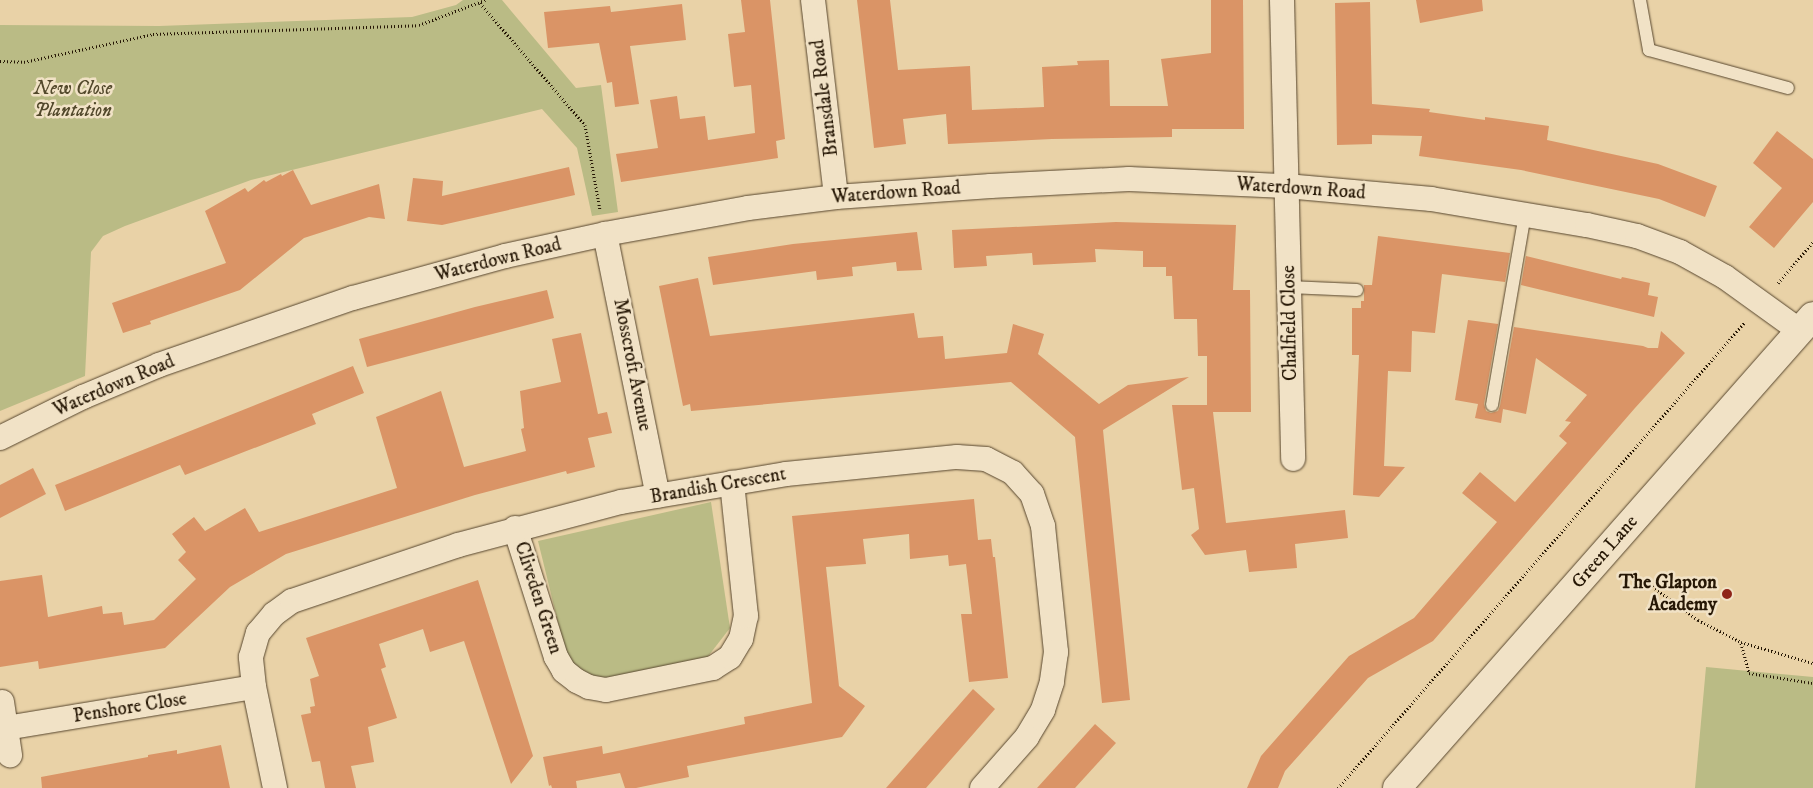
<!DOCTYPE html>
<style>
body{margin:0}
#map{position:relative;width:1813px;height:788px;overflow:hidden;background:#e9d2a7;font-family:"IM FELL DW Pica",serif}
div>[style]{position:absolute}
.green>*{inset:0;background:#babb85}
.building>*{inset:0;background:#da9466}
.path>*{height:3px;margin-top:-1.5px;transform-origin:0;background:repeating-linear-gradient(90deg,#261705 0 1px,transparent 0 3.5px)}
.roads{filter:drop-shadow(0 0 1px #57462e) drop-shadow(0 0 1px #57462e)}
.service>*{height:12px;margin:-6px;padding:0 6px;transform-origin:6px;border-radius:6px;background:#f1e2c6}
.minor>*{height:24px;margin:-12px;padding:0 12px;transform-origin:12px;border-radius:12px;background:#f1e2c6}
.tertiary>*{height:28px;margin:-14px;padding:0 14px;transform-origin:14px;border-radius:14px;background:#f1e2c6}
.dots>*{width:14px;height:14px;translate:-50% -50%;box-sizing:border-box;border:2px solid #f1e2c6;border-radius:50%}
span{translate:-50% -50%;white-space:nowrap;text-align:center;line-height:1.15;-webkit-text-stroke:5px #f1e2c6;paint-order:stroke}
.park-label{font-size:19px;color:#52482b;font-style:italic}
.street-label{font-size:19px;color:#261705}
.poi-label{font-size:19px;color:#261705;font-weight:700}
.right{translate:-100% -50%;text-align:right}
</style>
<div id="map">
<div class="green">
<i style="clip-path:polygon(463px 0,502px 0,576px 88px,601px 85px,618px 212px,592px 216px,577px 148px,542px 109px,251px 180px,125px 226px,103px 236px,91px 252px,85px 376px,0 411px,0 25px,159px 26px,412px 17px,456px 5px)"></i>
<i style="clip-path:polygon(711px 502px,730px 628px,706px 659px,596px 686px,568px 663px,538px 541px)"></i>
<i style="clip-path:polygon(1706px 667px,1813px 677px,1813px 788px,1695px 788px)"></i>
</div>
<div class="building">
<i style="clip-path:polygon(741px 0,770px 0,785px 139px,776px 141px,778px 158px,621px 182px,616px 154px,658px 148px,650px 100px,677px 96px,680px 119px,705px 116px,708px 140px,755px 133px,751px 85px,734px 87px,728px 34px,745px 32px)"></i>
<i style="clip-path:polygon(857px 0,890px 0,898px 70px,970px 66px,972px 110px,1044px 107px,1042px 67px,1078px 65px,1077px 61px,1109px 60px,1110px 106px,1168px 106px,1161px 59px,1211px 53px,1211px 0,1243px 0,1244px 129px,1172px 129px,1172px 137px,1052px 139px,948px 144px,946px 114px,903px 119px,906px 144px,874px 148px)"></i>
<i style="clip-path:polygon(1416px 0,1482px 0,1483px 11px,1420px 23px)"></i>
<i style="clip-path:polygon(1370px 2px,1372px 104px,1430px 109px,1429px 112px,1485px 120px,1485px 117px,1549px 126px,1547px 140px,1658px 164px,1717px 186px,1705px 217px,1659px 199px,1616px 190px,1521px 170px,1419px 156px,1422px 136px,1372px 135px,1372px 144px,1337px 145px,1335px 3px)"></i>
<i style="clip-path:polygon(682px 4px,686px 40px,630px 46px,639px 104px,615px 107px,612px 82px,607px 83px,599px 43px,548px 48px,544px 12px,610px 6px,611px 12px)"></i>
<i style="clip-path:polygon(1777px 131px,1813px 159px,1813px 202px,1774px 248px,1749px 227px,1782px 188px,1753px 163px)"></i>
<i style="clip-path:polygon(569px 167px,575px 195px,442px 225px,407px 221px,413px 178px,443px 181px,442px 196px)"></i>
<i style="clip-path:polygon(293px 170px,311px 205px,379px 184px,385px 219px,369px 217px,304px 238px,240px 290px,150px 321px,151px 324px,123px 333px,112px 303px,226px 263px,205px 211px,245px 188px,248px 192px,264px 180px,266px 182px,281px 174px,282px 176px)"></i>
<i style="clip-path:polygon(1116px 222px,1236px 225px,1233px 290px,1250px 290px,1251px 412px,1213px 412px,1226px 523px,1345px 510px,1348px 538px,1295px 544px,1297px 568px,1249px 572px,1246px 550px,1205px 555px,1191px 535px,1199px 529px,1194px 488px,1182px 490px,1172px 405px,1207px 405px,1207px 356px,1198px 356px,1197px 319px,1174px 319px,1172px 276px,1166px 276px,1166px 267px,1143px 267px,1143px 251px,1095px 249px,1096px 262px,1033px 265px,1032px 253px,986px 256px,987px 266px,954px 268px,952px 230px)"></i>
<i style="clip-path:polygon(917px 232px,922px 270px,897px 271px,896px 262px,852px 267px,853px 276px,817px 280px,816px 271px,713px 285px,708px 257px,793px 244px)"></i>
<i style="clip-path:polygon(1378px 236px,1510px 253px,1505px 282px,1442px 274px,1435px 333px,1412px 331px,1411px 372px,1388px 371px,1384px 466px,1405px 467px,1379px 497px,1353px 495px,1359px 355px,1352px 355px,1352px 308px,1361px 308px,1361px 301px,1364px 301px,1364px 285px,1372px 285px)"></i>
<i style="clip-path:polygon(1526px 256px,1621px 279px,1622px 277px,1650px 283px,1648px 295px,1658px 297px,1654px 317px,1521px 285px)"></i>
<i style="clip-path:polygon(698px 278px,710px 336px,914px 313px,918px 338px,943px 336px,945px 359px,1007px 353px,1013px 324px,1044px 334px,1038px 354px,1099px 404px,1128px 385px,1189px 377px,1103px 430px,1130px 700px,1102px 703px,1075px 437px,1011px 382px,691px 411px,690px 404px,683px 406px,659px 286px)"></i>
<i style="clip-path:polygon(547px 290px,554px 318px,367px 367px,359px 339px,475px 307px)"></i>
<i style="clip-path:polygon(1468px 320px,1498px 324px,1484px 404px,1486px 411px,1491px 413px,1498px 411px,1500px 406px,1514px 327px,1643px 346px,1648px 348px,1658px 348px,1661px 331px,1685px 353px,1635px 408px,1433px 641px,1368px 678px,1285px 771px,1278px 788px,1247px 788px,1261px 756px,1349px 656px,1414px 618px,1497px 522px,1462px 493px,1480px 472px,1515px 502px,1567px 443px,1559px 436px,1571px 422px,1565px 421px,1587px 395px,1536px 358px,1526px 414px,1503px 409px,1501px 423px,1475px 418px,1478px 404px,1455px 400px)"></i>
<i style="clip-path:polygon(581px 333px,598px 414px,607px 412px,612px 433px,588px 438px,595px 467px,567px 474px,566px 471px,475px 495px,286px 554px,230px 587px,165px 648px,39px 669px,38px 661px,0 667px,0 581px,42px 575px,48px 617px,102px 606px,103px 614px,122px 612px,124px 625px,154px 620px,196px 579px,178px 560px,186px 552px,172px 534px,194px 517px,205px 531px,245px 508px,259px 532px,397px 488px,376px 417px,441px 391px,464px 467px,526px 451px,521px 429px,524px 428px,520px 391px,561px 382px,552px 339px)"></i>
<i style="clip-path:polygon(353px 366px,364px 393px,312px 414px,316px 424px,185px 475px,180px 465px,65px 511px,55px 485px)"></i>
<i style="clip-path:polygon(33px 468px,46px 494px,0 518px,0 485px)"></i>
<i style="clip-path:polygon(974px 499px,978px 540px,991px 539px,993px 557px,995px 557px,1008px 678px,969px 682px,961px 614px,972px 614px,966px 564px,949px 566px,948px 555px,910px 559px,909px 534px,863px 539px,866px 564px,826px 567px,839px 686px,865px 706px,842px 737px,687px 766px,689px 777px,636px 788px,625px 788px,620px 773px,576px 781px,577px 788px,552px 788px,551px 785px,549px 786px,543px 757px,602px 746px,603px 754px,745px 724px,744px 717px,812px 703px,792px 516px)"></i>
<i style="clip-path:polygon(478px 580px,533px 756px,511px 784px,464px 641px,430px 652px,423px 629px,379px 644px,386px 667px,381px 669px,397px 718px,368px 727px,374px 762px,351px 766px,356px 788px,325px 788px,320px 761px,312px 762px,301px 715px,311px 713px,310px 707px,315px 706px,310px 679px,319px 676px,306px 638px)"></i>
<i style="clip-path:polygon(973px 689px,995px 709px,926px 788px,886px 788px)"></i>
<i style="clip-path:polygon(1095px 724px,1116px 743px,1075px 788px,1037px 788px)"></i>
<i style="clip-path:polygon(221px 745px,230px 788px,42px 788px,41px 777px,148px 757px,148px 755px,177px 750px,177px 754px)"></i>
</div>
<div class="path">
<i style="left:480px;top:3px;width:161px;rotate:49.3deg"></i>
<i style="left:585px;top:125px;width:86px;rotate:80deg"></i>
<i style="left:0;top:61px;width:24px;rotate:2deg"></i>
<i style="left:24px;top:62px;width:132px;rotate:-12.2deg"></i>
<i style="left:153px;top:34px;width:266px;rotate:-1.9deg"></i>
<i style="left:419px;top:25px;width:71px;rotate:-20.7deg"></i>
<i style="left:1778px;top:283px;width:54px;rotate:-49.5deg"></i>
<i style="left:1641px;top:578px;width:71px;rotate:36.4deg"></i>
<i style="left:1698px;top:620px;width:48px;rotate:27.1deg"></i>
<i style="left:1741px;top:642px;width:75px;rotate:16.3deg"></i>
<i style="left:1741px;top:643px;width:31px;rotate:75deg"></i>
<i style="left:1749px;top:673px;width:65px;rotate:8.9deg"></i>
<i style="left:1338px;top:788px;width:619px;rotate:-48.87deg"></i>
</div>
<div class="roads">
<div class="service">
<i style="left:1640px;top:0;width:51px;rotate:79.8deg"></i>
<i style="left:1649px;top:50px;width:144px;rotate:15.3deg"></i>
<i style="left:1289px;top:287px;width:68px;rotate:2.5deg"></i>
<i style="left:1492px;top:405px;width:194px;rotate:-80.2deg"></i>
</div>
<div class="minor">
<i style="left:813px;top:0;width:198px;rotate:83.3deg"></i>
<i style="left:1282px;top:0;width:459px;rotate:88.6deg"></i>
<i style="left:605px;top:234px;width:267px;rotate:78.6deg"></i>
<i style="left:0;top:438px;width:93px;rotate:-26.3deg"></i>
<i style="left:83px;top:397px;width:82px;rotate:-22.8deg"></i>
<i style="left:159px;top:365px;width:205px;rotate:-19.1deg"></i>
<i style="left:353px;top:298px;width:158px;rotate:-15.4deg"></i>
<i style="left:505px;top:256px;width:102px;rotate:-12.4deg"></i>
<i style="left:605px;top:234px;width:145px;rotate:-10.3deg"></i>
<i style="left:748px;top:208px;width:89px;rotate:-7.1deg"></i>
<i style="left:836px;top:197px;width:155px;rotate:-4.1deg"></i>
<i style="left:991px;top:186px;width:138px;rotate:-2.9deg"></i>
<i style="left:1129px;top:179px;width:157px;rotate:2.6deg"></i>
<i style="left:1286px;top:186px;width:146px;rotate:5.1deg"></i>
<i style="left:1431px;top:199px;width:158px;rotate:9.5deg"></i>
<i style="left:1587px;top:225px;width:51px;rotate:12.4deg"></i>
<i style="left:1637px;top:236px;width:46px;rotate:20.4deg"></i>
<i style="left:1680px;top:252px;width:51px;rotate:29.1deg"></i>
<i style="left:1725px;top:277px;width:92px;rotate:35.8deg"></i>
<i style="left:515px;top:528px;width:135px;rotate:72.4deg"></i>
<i style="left:556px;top:657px;width:16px;rotate:60deg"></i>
<i style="left:564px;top:671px;width:16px;rotate:38deg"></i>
<i style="left:577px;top:681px;width:13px;rotate:27deg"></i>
<i style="left:589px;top:687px;width:17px;rotate:10deg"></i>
<i style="left:606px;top:690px;width:109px;rotate:-11.6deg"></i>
<i style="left:713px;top:668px;width:20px;rotate:-33deg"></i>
<i style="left:730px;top:657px;width:21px;rotate:-59deg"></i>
<i style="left:741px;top:639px;width:24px;rotate:-78deg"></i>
<i style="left:746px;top:616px;width:134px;rotate:-96deg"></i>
<i style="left:2px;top:702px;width:54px;rotate:81.4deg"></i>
<i style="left:6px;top:728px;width:251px;rotate:-9.4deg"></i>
<i style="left:275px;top:788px;width:103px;rotate:-101.7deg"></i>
<i style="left:254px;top:687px;width:30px;rotate:-96deg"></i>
<i style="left:251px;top:657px;width:25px;rotate:-74deg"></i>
<i style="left:258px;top:633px;width:25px;rotate:-50deg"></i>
<i style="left:274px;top:614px;width:22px;rotate:-36deg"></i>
<i style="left:292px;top:601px;width:175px;rotate:-18.6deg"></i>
<i style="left:458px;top:545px;width:169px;rotate:-14.8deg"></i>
<i style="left:621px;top:502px;width:167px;rotate:-9.6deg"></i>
<i style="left:786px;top:474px;width:172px;rotate:-5.7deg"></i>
<i style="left:957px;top:457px;width:29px;rotate:4deg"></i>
<i style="left:986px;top:459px;width:30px;rotate:27deg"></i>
<i style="left:1013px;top:473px;width:28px;rotate:48deg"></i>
<i style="left:1032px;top:494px;width:34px;rotate:71deg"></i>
<i style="left:1043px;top:526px;width:127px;rotate:84.1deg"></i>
<i style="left:1056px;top:652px;width:30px;rotate:98deg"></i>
<i style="left:1052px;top:682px;width:29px;rotate:108deg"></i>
<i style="left:1043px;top:710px;width:31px;rotate:121deg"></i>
<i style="left:1027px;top:737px;width:68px;rotate:131.4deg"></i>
</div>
<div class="tertiary">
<i style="left:1397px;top:788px;width:629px;rotate:-48.61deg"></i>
</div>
</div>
<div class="dots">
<i style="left:1727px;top:594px;background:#8f2418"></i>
</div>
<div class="park-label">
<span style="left:73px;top:100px">New Close<br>Plantation</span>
</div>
<div class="street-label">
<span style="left:825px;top:98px;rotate:-97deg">Bransdale Road</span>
<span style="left:1301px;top:189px;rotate:4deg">Waterdown Road</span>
<span style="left:896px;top:193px;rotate:-4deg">Waterdown Road</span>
<span style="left:498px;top:260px;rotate:-14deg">Waterdown Road</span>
<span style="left:1290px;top:323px;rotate:-91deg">Chalfield Close</span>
<span style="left:632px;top:365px;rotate:79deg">Mosscroft Avenue</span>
<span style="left:114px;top:386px;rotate:-23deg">Waterdown Road</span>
<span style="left:718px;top:486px;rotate:-10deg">Brandish Crescent</span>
<span style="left:1605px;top:552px;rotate:-49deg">Green Lane</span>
<span style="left:538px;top:598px;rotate:72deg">Cliveden Green</span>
<span style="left:130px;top:708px;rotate:-9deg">Penshore Close</span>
</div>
<div class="poi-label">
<span class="right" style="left:1717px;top:594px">The Glapton<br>Academy</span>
</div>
</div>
